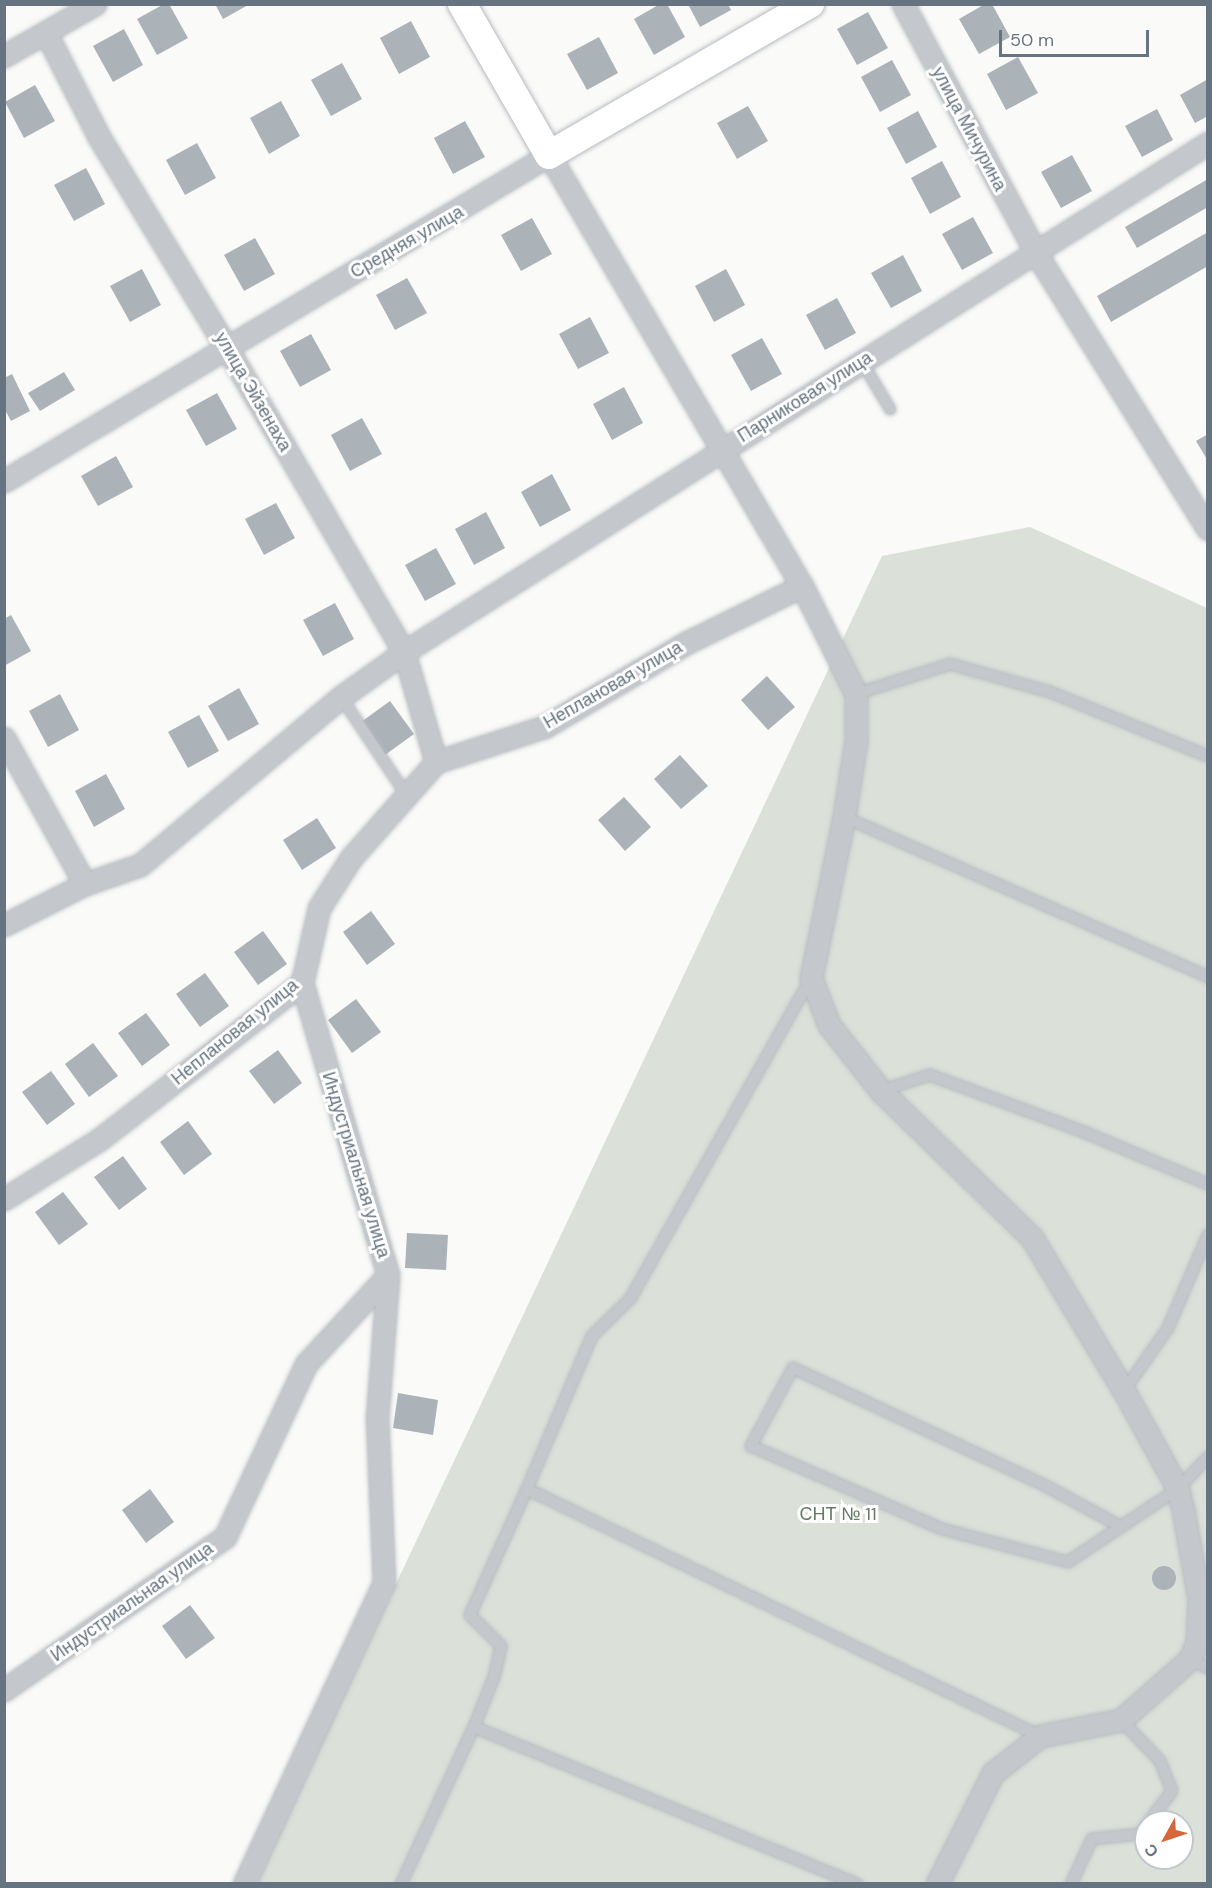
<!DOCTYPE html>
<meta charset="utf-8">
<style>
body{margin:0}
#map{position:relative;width:1212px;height:1888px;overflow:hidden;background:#fafaf8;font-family:"DM Sans",sans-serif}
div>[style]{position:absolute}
.green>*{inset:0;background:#dbe0d9}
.building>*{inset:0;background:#abb2b8}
.round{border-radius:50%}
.roads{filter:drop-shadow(0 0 2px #b6bbc0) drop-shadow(0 0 2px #b6bbc0)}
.lane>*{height:10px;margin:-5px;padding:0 5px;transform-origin:5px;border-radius:5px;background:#c4c7cb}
.street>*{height:21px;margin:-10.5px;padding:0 10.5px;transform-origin:10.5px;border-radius:10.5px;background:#c4c7cb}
.secondary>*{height:28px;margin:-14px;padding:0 14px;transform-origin:14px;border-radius:14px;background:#fff}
span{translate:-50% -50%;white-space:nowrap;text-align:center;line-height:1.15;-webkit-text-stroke:6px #fff;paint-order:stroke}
.street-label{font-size:18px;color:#667481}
.park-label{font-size:18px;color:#687966}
.frame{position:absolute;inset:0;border:6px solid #667481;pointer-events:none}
.north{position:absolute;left:1134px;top:1810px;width:60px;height:60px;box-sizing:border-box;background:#fff;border:2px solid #c2c7cd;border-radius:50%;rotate:230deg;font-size:16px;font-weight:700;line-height:24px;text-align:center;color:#667481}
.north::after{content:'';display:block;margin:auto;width:21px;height:27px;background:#d7673a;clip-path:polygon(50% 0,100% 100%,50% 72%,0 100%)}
.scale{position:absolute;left:999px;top:30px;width:150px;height:27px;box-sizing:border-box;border:3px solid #667481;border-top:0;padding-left:8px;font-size:18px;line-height:21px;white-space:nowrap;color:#667481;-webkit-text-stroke:4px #fff;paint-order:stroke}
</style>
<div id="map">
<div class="green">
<i style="clip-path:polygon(evenodd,1030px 527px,1207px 608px,1207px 1883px,254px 1884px,882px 556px,1030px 527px,1146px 1822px,1182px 1822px,1182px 1858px,1146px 1858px,1146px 1822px)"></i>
</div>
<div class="building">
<i style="clip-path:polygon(164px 4px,169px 4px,188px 38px,157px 55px,137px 19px)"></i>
<i style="clip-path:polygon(215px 4px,250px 4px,223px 19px)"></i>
<i style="clip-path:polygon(660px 4px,667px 4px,685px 37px,654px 55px,634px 19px)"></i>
<i style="clip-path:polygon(688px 4px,728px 4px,731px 10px,700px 27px)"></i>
<i style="clip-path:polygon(985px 4px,992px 4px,1010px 37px,979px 54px,959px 19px)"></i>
<i style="clip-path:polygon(868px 12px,888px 48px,857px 65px,837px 29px)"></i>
<i style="clip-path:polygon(411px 21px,430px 57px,399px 74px,380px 38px)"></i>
<i style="clip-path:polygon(124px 29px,143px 65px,113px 82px,93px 46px)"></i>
<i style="clip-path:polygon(599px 37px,618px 73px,587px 90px,567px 54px)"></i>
<i style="clip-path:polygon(1018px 57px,1038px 93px,1006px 110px,987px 74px)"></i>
<i style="clip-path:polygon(892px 60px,911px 95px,880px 112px,861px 77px)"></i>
<i style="clip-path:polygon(342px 63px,362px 99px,331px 116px,311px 80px)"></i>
<i style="clip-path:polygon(1208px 79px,1208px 116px,1195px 123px,1180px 95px)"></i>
<i style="clip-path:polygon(35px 85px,55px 121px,24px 138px,5px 102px)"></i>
<i style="clip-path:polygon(281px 101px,300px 136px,269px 154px,250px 118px)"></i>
<i style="clip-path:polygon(748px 106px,768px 141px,737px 159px,717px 123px)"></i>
<i style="clip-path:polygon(1157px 109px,1173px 140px,1142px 157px,1125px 126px)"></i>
<i style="clip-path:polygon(918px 111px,937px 147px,906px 164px,887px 128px)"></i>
<i style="clip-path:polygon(465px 121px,485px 157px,453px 174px,434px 138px)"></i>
<i style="clip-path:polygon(197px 143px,216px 178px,185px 195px,166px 160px)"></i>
<i style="clip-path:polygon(1072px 155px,1092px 191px,1061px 208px,1041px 172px)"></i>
<i style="clip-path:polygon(942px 161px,961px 197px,930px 214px,911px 178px)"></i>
<i style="clip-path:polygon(86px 168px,105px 204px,74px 221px,54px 185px)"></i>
<i style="clip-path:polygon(1208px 179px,1208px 207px,1137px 248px,1125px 227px)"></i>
<i style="clip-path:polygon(973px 217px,993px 253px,962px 270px,942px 234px)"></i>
<i style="clip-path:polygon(532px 218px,552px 254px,521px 271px,501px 235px)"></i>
<i style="clip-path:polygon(1208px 232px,1208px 266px,1111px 322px,1097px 296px)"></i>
<i style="clip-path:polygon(255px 238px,275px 274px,244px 291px,224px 255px)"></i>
<i style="clip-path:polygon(903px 255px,922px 291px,891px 308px,871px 273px)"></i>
<i style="clip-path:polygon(142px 269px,161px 305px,130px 322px,110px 286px)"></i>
<i style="clip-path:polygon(726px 269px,745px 305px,714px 322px,695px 286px)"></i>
<i style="clip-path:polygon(407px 278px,427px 313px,395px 330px,376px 295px)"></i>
<i style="clip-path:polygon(837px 298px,856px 333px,825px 350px,806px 315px)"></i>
<i style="clip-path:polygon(590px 317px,609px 353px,578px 369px,559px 334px)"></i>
<i style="clip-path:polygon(311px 334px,331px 370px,300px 387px,280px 351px)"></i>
<i style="clip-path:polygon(762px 338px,782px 374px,751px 391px,731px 355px)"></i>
<i style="clip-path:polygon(64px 372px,75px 390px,40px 411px,28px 393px)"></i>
<i style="clip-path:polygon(12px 374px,30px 411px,11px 421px,4px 408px,4px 378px)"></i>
<i style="clip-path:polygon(624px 387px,643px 423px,612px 440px,593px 404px)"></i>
<i style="clip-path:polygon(217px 393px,237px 429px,206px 446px,186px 410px)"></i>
<i style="clip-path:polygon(362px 418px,382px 454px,350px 471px,331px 435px)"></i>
<i style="clip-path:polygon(1208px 434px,1208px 461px,1196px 441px)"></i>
<i style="clip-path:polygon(116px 456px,133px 487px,98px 506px,81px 476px)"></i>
<i style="clip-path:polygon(552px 474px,571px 510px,540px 527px,521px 492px)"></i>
<i style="clip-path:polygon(276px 503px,295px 538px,264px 555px,245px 519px)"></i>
<i style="clip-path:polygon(486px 512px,505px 548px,474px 565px,455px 529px)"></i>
<i style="clip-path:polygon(436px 548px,456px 584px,425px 601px,405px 565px)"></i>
<i style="clip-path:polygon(335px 603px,354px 639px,323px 656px,303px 620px)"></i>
<i style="clip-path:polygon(11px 615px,31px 651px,4px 666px,4px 619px)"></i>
<i style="clip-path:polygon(767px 676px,795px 707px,768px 730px,741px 700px)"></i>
<i style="clip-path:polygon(239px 688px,259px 724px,228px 741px,208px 706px)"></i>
<i style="clip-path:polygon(60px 694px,79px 730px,48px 747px,29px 711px)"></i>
<i style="clip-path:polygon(390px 701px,414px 734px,385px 755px,361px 722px)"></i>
<i style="clip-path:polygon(199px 715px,219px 751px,188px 768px,168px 732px)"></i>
<i style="clip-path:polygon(680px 755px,708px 786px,681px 809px,654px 779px)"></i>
<i style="clip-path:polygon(106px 774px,125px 809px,94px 827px,75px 791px)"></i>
<i style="clip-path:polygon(624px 797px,651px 827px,625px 851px,598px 820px)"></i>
<i style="clip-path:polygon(317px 818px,336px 848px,302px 870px,283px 840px)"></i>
<i style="clip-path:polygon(371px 911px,395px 944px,367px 965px,343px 932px)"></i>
<i style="clip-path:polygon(263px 931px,287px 964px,258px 985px,234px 952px)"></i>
<i style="clip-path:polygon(205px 973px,229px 1006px,200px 1027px,176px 994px)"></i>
<i style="clip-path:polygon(356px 999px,381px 1032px,352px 1053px,328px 1020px)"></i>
<i style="clip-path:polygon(146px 1013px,170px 1045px,142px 1066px,118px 1033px)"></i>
<i style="clip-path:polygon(93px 1043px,118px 1076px,89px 1097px,65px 1064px)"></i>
<i style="clip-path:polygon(278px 1050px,302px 1083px,274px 1104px,249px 1071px)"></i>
<i style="clip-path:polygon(51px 1071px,75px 1104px,47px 1125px,22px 1092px)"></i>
<i style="clip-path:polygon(188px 1121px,212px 1154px,184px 1175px,160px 1142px)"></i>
<i style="clip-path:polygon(123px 1156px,147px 1189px,119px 1210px,94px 1177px)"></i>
<i style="clip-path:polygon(63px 1192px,88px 1224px,59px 1245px,35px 1212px)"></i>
<i style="clip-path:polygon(407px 1233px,448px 1235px,446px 1270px,405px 1268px)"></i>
<i style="clip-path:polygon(398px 1393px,438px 1400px,433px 1435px,393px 1428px)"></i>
<i style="clip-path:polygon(150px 1489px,174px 1522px,146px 1543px,122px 1510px)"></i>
<i class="round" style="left:1152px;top:1566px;width:24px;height:24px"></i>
<i style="clip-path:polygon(190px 1605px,215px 1638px,186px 1659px,162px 1626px)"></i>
</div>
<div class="roads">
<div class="lane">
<i style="left:862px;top:362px;width:55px;rotate:59.2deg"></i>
<i style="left:856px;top:694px;width:99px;rotate:-17.7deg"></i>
<i style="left:950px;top:664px;width:104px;rotate:15.6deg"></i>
<i style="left:1050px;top:692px;width:170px;rotate:22.1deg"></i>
<i style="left:341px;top:697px;width:115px;rotate:56.3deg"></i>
<i style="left:844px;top:817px;width:398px;rotate:23.7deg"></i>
<i style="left:811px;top:978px;width:367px;rotate:119.4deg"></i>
<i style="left:631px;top:1298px;width:54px;rotate:135.7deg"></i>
<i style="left:592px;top:1336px;width:166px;rotate:113deg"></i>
<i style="left:527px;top:1489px;width:569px;rotate:25.71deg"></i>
<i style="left:881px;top:1091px;width:52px;rotate:-18.1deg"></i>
<i style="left:930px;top:1075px;width:164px;rotate:20.3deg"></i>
<i style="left:1084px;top:1132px;width:134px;rotate:22.8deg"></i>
<i style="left:1124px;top:1391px;width:77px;rotate:-55.1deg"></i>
<i style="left:1168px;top:1328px;width:101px;rotate:-66.7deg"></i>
<i style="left:1118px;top:1525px;width:84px;rotate:-151.6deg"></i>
<i style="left:1044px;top:1485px;width:277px;rotate:-155deg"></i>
<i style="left:793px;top:1368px;width:89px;rotate:118.3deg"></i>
<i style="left:751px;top:1446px;width:208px;rotate:23.5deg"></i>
<i style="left:942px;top:1529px;width:130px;rotate:14.7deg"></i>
<i style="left:1068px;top:1562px;width:132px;rotate:-33.6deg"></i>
<i style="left:1178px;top:1489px;width:44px;rotate:-46.8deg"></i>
<i style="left:1190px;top:1659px;width:20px;rotate:27deg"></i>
<i style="left:1121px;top:1720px;width:57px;rotate:46.4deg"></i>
<i style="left:1160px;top:1761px;width:32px;rotate:68deg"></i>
<i style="left:1172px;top:1791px;width:39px;rotate:127deg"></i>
<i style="left:474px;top:1727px;width:54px;rotate:-68.2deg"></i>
<i style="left:494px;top:1677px;width:32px;rotate:-77deg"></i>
<i style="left:501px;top:1646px;width:44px;rotate:-135deg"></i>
<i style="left:470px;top:1615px;width:138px;rotate:-65.7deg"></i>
<i style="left:401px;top:1884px;width:173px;rotate:-65.1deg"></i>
<i style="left:474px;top:1727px;width:414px;rotate:22.3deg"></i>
<i style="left:1071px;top:1884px;width:50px;rotate:-65deg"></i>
<i style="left:1092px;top:1839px;width:48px;rotate:-5.9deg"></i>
<i style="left:1140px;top:1834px;width:10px;rotate:-53deg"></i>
</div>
<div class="street">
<i style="left:903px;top:4px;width:282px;rotate:61.9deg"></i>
<i style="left:1036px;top:253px;width:325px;rotate:58.1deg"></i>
<i style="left:46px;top:33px;width:117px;rotate:63deg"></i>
<i style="left:99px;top:137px;width:247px;rotate:58.8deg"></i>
<i style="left:227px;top:348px;width:352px;rotate:59.8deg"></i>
<i style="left:404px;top:652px;width:115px;rotate:73.8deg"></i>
<i style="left:4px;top:56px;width:105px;rotate:-29.7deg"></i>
<i style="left:4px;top:481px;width:635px;rotate:-30.89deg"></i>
<i style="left:549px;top:155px;width:500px;rotate:59.6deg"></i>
<i style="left:802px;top:586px;width:121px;rotate:63.4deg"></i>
<i style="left:856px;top:694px;width:47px;rotate:90deg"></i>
<i style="left:856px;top:741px;width:77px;rotate:99deg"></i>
<i style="left:844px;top:817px;width:164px;rotate:101.6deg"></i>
<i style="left:811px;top:978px;width:50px;rotate:69deg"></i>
<i style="left:829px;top:1025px;width:84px;rotate:51.8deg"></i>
<i style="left:881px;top:1091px;width:211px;rotate:44.2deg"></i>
<i style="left:1032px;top:1238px;width:179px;rotate:59deg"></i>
<i style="left:1124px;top:1391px;width:112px;rotate:61.1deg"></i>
<i style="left:1178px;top:1489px;width:22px;rotate:77deg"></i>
<i style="left:1183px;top:1510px;width:90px;rotate:79.8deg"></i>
<i style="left:1199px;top:1599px;width:43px;rotate:92.7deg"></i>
<i style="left:1197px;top:1642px;width:18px;rotate:112deg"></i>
<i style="left:1190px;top:1659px;width:92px;rotate:138.5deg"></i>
<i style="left:1121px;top:1720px;width:83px;rotate:168.8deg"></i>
<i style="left:1040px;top:1736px;width:60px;rotate:141.8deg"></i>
<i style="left:993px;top:1773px;width:124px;rotate:116.8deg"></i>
<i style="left:4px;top:738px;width:167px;rotate:61deg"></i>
<i style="left:4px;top:925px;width:91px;rotate:-26.8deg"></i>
<i style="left:85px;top:884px;width:58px;rotate:-19.1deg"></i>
<i style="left:140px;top:865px;width:262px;rotate:-39.9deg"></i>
<i style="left:341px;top:697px;width:77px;rotate:-35.5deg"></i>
<i style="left:404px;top:652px;width:952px;rotate:-32.34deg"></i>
<i style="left:4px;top:1199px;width:113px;rotate:-32deg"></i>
<i style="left:100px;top:1139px;width:255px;rotate:-37.7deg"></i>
<i style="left:302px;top:983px;width:77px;rotate:-77.2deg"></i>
<i style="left:319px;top:908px;width:59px;rotate:-57.4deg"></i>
<i style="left:351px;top:858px;width:128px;rotate:-48.5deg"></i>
<i style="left:436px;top:762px;width:114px;rotate:-18deg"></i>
<i style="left:544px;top:727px;width:167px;rotate:-30.6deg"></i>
<i style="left:688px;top:642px;width:127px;rotate:-26.2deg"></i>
<i style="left:4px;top:1690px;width:269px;rotate:-34.7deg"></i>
<i style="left:225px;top:1537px;width:191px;rotate:-64.9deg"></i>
<i style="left:306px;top:1364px;width:121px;rotate:-47.3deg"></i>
<i style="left:388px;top:1275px;width:304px;rotate:-106.4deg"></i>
<i style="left:244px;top:1884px;width:332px;rotate:-65.1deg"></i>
<i style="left:384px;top:1583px;width:164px;rotate:-92.4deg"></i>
<i style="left:377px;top:1419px;width:144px;rotate:-85.6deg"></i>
</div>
<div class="secondary">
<i style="left:462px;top:4px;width:174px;rotate:60.1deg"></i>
<i style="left:549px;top:155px;width:302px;rotate:-30.1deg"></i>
</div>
</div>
<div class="street-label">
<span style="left:969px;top:129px;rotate:62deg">улица Мичурина</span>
<span style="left:407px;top:242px;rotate:-30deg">Средняя улица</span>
<span style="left:253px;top:392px;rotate:60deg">улица Эйзенаха</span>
<span style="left:805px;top:397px;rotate:-32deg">Парниковая улица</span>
<span style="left:613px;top:685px;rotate:-30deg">Неплановая улица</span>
<span style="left:235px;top:1032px;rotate:-39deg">Неплановая улица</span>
<span style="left:356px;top:1165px;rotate:73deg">Индустриальная улица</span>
<span style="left:132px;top:1602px;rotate:-35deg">Индустриальная улица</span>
</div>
<div class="park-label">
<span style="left:838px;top:1514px">СНТ № 11</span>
</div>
<div class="frame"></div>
<div class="north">С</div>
<div class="scale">50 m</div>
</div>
